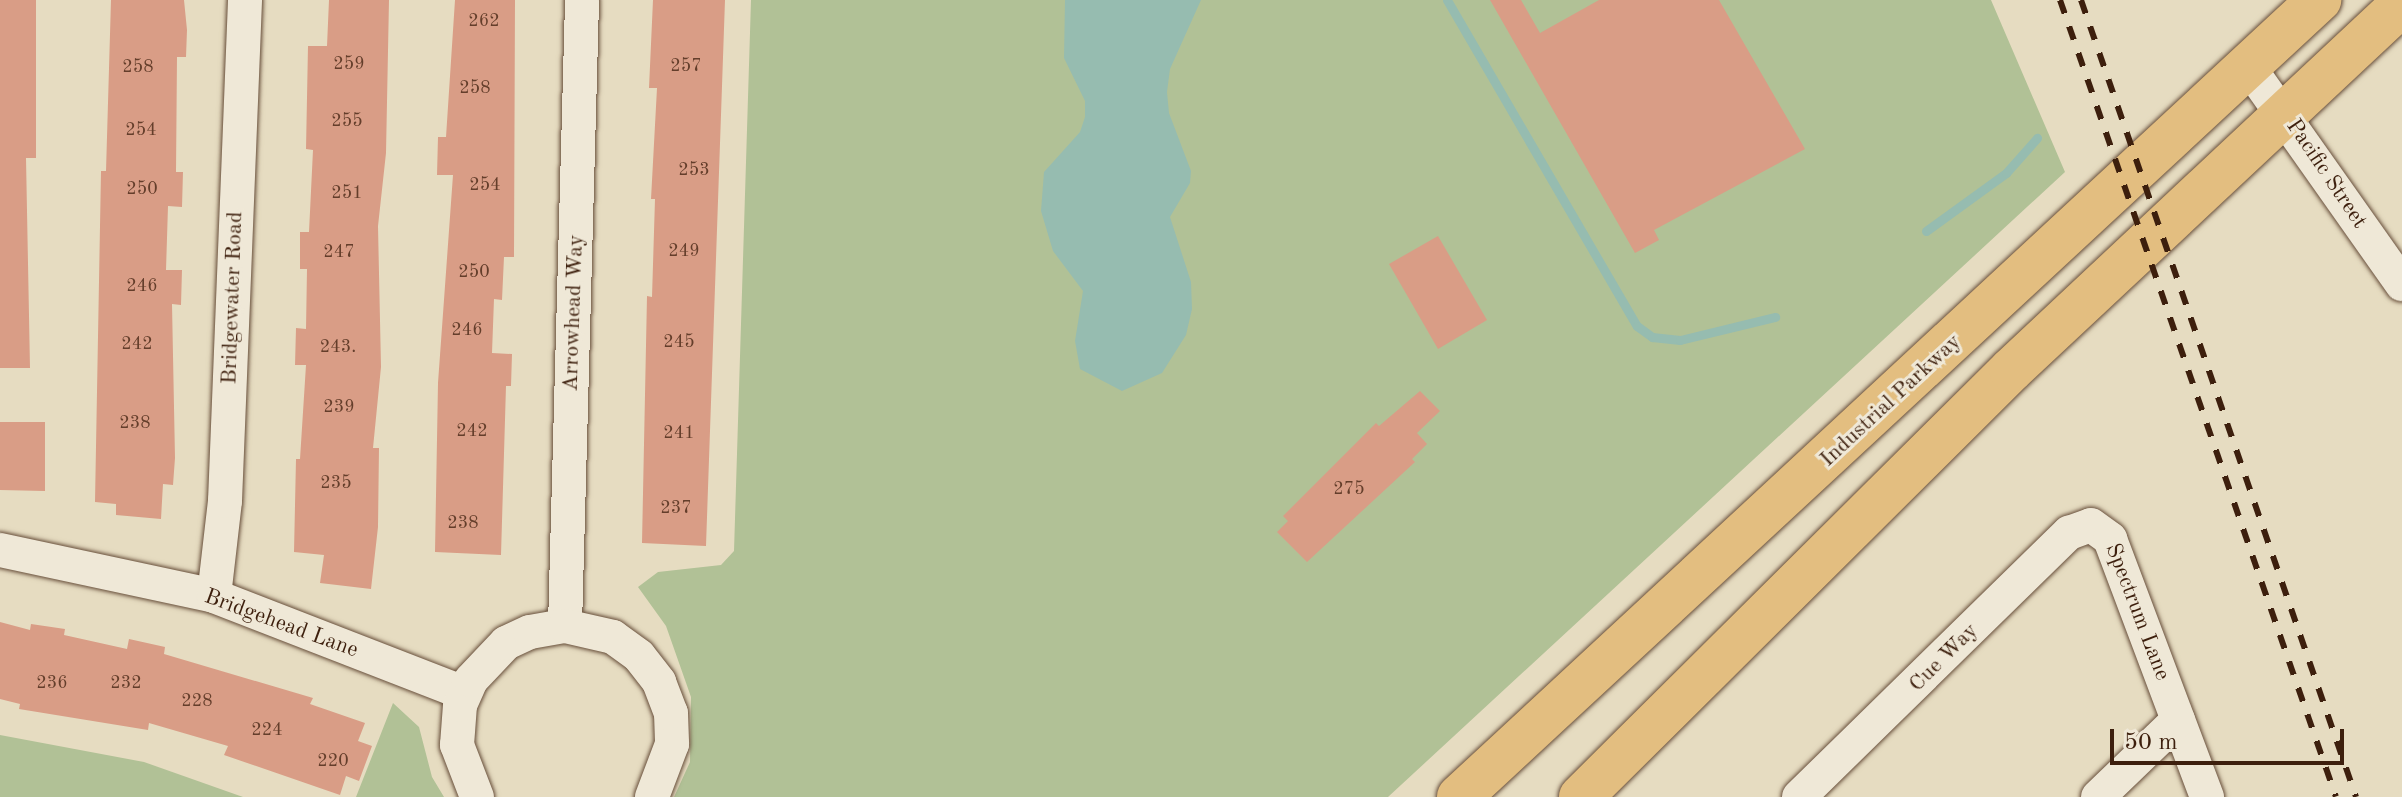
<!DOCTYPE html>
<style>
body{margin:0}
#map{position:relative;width:2402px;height:797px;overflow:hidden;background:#e6dcc1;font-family:"Old Standard TT",serif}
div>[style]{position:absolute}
.green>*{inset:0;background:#b1c196}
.water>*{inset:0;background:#96bcb0}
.stream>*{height:9px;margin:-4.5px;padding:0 4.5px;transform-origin:4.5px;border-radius:4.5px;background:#96bcb0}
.building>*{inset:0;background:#d99d86}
.roads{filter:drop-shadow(0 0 2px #674e3a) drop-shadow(0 0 2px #674e3a)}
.minor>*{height:34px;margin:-17px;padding:0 17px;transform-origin:17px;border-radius:17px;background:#efe8d7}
.major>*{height:44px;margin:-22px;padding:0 22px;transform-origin:22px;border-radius:22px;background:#e3be80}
.rail>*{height:6px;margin-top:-3px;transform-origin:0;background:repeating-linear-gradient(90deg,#3d1f0d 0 14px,transparent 0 28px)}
span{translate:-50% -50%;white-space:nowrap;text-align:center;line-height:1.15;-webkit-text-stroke:6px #efe8d7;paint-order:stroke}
.number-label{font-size:18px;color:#643e2b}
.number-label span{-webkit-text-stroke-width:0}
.street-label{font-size:22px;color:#3d1f0d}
.scale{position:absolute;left:2110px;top:729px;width:234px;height:36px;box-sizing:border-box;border:4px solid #3d1f0d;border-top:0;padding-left:10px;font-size:24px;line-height:28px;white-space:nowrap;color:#3d1f0d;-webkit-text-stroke:6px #efe8d7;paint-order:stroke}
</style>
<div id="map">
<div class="green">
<i style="clip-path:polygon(751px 0,1991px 0,2065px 172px,1388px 797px,674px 797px,690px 762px,691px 697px,666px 626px,638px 587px,658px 572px,721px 565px,734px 551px)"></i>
<i style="clip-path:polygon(393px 703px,419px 727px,432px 777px,444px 797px,356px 797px)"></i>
<i style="clip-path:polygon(0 735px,144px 762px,243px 797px,0 797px)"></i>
</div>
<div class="water">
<i style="clip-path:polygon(1065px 0,1201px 0,1170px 69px,1167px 92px,1169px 113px,1191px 171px,1190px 183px,1170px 217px,1191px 282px,1192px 309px,1186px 335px,1162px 373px,1122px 391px,1080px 369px,1075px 341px,1083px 291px,1053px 251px,1041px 211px,1044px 172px,1080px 132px,1085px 117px,1085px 101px,1064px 58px)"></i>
</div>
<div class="stream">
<i style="left:1447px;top:0;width:377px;rotate:59.8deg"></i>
<i style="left:1637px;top:326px;width:19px;rotate:36deg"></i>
<i style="left:1652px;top:337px;width:28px;rotate:6deg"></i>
<i style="left:1680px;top:340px;width:98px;rotate:-13.6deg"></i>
<i style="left:1926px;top:231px;width:99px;rotate:-35.9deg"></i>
<i style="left:2006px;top:173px;width:47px;rotate:-48.5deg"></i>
</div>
<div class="building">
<i style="clip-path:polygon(0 0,36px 0,36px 158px,26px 158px,30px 368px,0 368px)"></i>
<i style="clip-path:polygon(111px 0,184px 0,187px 30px,186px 57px,177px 57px,176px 172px,183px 172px,182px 207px,168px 206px,166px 270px,182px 270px,181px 305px,172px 304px,175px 458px,173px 485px,163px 484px,161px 519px,116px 515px,116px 504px,95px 502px,101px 171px,106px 171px)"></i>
<i style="clip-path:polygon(329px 0,389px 0,386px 153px,378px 226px,381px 367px,373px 448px,379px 448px,378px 527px,371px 589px,320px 583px,324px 555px,294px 552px,296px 459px,300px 459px,306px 365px,295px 365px,296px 328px,306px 329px,307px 269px,300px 269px,300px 232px,309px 232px,313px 150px,306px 149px,308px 46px,327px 46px)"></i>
<i style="clip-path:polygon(455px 0,515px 0,514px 257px,504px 257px,502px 300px,494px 299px,492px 353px,512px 354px,511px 386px,506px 386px,501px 555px,435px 552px,438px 383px,453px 175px,437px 175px,438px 137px,446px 137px)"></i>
<i style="clip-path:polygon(653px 0,725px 0,706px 546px,642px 543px,647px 296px,652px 297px,655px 199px,651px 199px,657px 88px,649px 88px)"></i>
<i style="clip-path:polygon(1490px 0,1521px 0,1540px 33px,1599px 0,1719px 0,1805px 149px,1654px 230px,1659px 240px,1635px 253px)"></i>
<i style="clip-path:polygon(1438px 236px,1487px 320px,1438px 349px,1389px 264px)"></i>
<i style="clip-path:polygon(1420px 391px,1440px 411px,1417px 433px,1427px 444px,1412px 459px,1415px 462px,1307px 562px,1277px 532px,1288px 521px,1283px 516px,1376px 423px,1379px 426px)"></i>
<i style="clip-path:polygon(0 422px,45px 422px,45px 491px,0 490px)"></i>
<i style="clip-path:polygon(0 622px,30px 630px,31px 624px,65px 629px,64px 635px,127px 649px,129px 639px,165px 647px,164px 654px,313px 698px,310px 704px,365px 723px,358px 741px,372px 746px,359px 781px,346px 776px,340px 795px,224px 755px,228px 746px,149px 723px,148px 730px,19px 709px,20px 704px,0 699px)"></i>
</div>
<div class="roads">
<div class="minor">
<i style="left:2248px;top:66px;width:267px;rotate:54.8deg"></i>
<i style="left:0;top:550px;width:219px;rotate:12.1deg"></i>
<i style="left:214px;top:596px;width:268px;rotate:21.2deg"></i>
<i style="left:214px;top:596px;width:96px;rotate:-83.4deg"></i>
<i style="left:225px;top:501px;width:501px;rotate:-87.71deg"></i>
<i style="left:565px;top:626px;width:626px;rotate:-88.44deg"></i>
<i style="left:477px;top:797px;width:56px;rotate:-111deg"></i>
<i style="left:457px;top:745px;width:40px;rotate:-85.7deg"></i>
<i style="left:460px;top:705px;width:27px;rotate:-66deg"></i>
<i style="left:471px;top:680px;width:51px;rotate:-46.6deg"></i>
<i style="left:506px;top:643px;width:26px;rotate:-25deg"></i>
<i style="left:530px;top:632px;width:36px;rotate:-10deg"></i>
<i style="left:565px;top:626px;width:49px;rotate:12.9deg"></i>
<i style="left:613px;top:637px;width:32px;rotate:36deg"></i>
<i style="left:639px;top:656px;width:33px;rotate:52deg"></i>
<i style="left:659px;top:682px;width:33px;rotate:69deg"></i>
<i style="left:671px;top:713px;width:31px;rotate:88deg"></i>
<i style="left:672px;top:744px;width:57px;rotate:110.7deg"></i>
<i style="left:1799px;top:797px;width:378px;rotate:-44.4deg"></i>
<i style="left:2069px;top:533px;width:23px;rotate:-20deg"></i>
<i style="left:2091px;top:525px;width:24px;rotate:36deg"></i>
<i style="left:2110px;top:539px;width:276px;rotate:69.4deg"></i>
<i style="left:2098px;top:797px;width:111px;rotate:-43.9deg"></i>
</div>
<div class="major">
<i style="left:1459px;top:797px;width:1173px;rotate:-42.82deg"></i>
<i style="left:1581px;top:797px;width:606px;rotate:-44.8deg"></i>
<i style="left:2011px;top:370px;width:536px;rotate:-43.11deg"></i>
</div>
</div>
<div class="rail">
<i style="left:2060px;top:0;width:843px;rotate:70.9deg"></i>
<i style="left:2081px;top:0;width:843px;rotate:70.96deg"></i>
</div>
<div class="number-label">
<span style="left:484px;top:21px">262</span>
<span style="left:349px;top:64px">259</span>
<span style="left:686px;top:66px">257</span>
<span style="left:138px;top:67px">258</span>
<span style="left:475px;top:88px">258</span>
<span style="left:347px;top:121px">255</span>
<span style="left:141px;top:130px">254</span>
<span style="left:694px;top:170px">253</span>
<span style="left:485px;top:185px">254</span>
<span style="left:142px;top:189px">250</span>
<span style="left:347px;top:193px">251</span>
<span style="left:684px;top:251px">249</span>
<span style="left:339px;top:252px">247</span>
<span style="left:474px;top:272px">250</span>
<span style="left:142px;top:286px">246</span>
<span style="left:467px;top:330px">246</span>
<span style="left:679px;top:342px">245</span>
<span style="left:137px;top:344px">242</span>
<span style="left:338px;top:347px">243.</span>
<span style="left:339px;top:407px">239</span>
<span style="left:135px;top:423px">238</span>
<span style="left:472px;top:431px">242</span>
<span style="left:679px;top:433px">241</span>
<span style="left:336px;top:483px">235</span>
<span style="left:1349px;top:489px">275</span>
<span style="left:676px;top:508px">237</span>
<span style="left:463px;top:523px">238</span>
<span style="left:52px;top:683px">236</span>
<span style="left:126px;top:683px">232</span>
<span style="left:197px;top:701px">228</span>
<span style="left:267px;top:730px">224</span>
<span style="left:333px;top:761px">220</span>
</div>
<div class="street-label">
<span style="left:2326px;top:174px;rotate:56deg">Pacific Street</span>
<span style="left:233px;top:298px;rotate:-88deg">Bridgewater Road</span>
<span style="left:574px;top:313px;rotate:-88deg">Arrowhead Way</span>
<span style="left:1891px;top:401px;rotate:-43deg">Industrial Parkway</span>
<span style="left:2137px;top:612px;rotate:69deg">Spectrum Lane</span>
<span style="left:281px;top:624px;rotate:20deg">Bridgehead Lane</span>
<span style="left:1944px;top:658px;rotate:-45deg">Cue Way</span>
</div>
<div class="scale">50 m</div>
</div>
